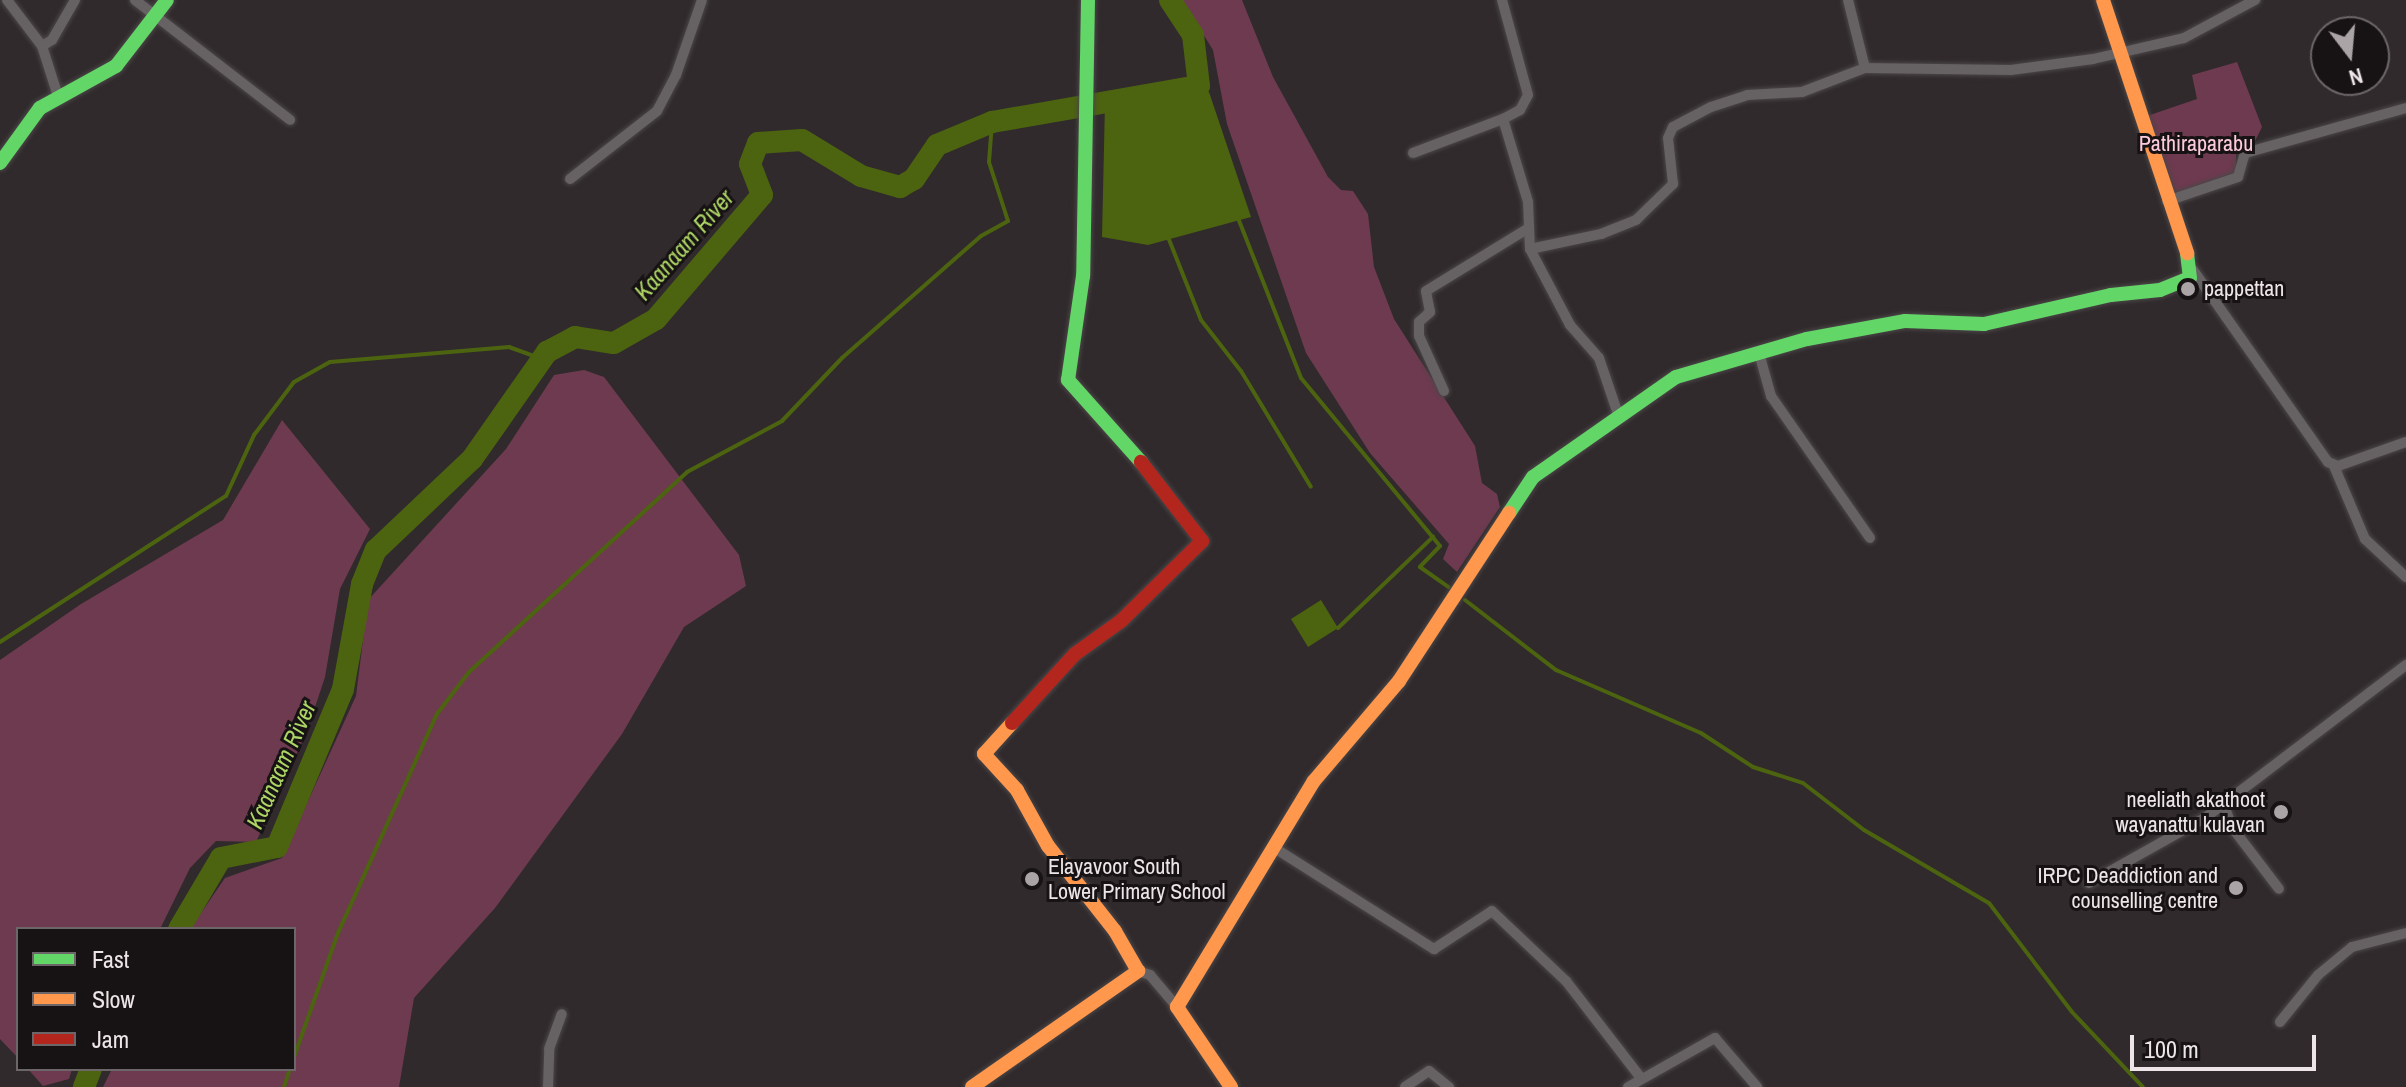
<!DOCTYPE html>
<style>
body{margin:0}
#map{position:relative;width:2406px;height:1087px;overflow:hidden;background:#302a2c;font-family:"Archivo Narrow",sans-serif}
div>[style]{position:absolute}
.green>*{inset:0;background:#6e3a4f}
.water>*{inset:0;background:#4c640f}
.stream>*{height:4px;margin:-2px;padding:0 2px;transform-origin:2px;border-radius:2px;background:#4c640f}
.river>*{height:22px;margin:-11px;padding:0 11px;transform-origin:11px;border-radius:11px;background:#4c640f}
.roads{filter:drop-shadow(0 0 2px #4b4647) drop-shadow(0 0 2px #4b4647)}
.street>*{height:10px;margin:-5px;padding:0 5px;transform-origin:5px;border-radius:5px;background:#666163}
.fast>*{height:14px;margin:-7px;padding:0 7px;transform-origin:7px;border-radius:7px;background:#63d668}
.slow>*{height:14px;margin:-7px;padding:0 7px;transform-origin:7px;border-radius:7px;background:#ff974d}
.jam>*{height:14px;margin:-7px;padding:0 7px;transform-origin:7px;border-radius:7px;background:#b3261e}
.dots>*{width:22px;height:22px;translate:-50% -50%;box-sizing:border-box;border:4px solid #171213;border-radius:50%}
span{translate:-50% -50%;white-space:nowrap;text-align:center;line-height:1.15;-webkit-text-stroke:6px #171213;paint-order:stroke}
.park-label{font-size:22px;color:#fdccdc}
.poi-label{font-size:22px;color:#ede5e7}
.left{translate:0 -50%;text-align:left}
.right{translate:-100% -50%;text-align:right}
.water-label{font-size:24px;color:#add565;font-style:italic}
.legend{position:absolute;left:16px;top:927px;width:280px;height:144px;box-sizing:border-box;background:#171213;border:2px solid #6d6668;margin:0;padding:10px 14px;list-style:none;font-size:24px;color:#ede5e7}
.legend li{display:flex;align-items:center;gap:16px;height:40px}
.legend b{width:40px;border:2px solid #6d6668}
.north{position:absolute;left:2310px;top:16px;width:80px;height:80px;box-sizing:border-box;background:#171213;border:2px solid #6d6668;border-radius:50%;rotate:164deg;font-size:22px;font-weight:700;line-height:32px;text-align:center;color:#ede5e7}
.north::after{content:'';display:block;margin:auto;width:28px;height:36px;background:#aba4a6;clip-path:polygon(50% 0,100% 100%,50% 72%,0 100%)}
.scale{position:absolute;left:2130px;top:1035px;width:186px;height:36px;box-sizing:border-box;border:4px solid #ede5e7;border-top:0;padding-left:10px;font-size:24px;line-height:28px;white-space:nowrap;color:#ede5e7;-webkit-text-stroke:6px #171213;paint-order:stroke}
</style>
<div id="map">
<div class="green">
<i style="clip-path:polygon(1182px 0,1242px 0,1273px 77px,1328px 177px,1341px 190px,1353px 191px,1368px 214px,1374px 267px,1394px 319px,1475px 446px,1482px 483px,1497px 494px,1500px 507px,1457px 572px,1443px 559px,1449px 544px,1370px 453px,1306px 353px,1227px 124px,1213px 50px)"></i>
<i style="clip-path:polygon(2237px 62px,2262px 127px,2255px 141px,2236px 154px,2236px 172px,2174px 194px,2144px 117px,2197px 99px,2192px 75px)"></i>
<i style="clip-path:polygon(584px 370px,604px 377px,739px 555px,746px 586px,684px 627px,622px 734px,495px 908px,414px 998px,399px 1087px,103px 1087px,112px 1069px,294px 1069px,294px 929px,190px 929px,225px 878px,282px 858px,356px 696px,368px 600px,506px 449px,554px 375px)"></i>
<i style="clip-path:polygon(282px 420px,370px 529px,340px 589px,325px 677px,307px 731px,256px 842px,216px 841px,190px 868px,160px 929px,18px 929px,18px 1058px,0 1039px,0 660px,81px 604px,223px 520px)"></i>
<i style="clip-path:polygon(28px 1069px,72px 1069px,69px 1079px,43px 1086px)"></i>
</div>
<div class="water">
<i style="clip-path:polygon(1209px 92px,1251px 217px,1148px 245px,1102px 237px,1105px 103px)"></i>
<i style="clip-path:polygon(1321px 600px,1338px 628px,1308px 647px,1291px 619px)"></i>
</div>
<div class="stream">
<i style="left:1238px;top:218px;width:172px;rotate:68.5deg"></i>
<i style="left:1301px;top:378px;width:218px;rotate:50.4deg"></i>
<i style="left:1440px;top:546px;width:29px;rotate:134deg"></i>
<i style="left:1420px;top:567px;width:35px;rotate:35deg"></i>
<i style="left:1168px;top:237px;width:89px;rotate:68.3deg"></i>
<i style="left:1201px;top:320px;width:65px;rotate:51.9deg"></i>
<i style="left:1241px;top:371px;width:135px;rotate:58.9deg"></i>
<i style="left:1465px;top:600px;width:115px;rotate:37.6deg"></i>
<i style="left:1556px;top:670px;width:158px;rotate:23.5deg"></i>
<i style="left:1701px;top:733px;width:62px;rotate:33.2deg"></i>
<i style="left:1753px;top:767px;width:52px;rotate:17.7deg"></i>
<i style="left:1803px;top:783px;width:77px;rotate:37.6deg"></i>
<i style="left:1864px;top:830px;width:145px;rotate:30.3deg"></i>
<i style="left:1989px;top:903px;width:137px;rotate:52.7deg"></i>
<i style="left:2072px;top:1012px;width:103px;rotate:46.6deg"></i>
<i style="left:1338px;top:628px;width:132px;rotate:-43.8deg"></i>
<i style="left:0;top:642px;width:269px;rotate:-32.9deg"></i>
<i style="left:226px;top:496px;width:67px;rotate:-65.3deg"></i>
<i style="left:254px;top:435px;width:66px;rotate:-53deg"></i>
<i style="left:294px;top:382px;width:41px;rotate:-29.1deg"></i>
<i style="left:330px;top:362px;width:180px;rotate:-4.8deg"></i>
<i style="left:509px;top:347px;width:35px;rotate:20deg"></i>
<i style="left:294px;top:1057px;width:132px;rotate:-70.5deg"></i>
<i style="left:338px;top:933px;width:240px;rotate:-65.7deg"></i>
<i style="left:437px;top:714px;width:53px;rotate:-52.7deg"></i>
<i style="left:469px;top:672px;width:296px;rotate:-42.5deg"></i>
<i style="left:687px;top:472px;width:108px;rotate:-28.2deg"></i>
<i style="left:782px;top:421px;width:87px;rotate:-46.4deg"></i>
<i style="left:842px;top:358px;width:185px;rotate:-41.3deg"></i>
<i style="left:981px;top:236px;width:31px;rotate:-29deg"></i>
<i style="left:1008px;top:221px;width:62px;rotate:-107.9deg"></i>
<i style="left:989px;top:162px;width:40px;rotate:-85.7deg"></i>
<i style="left:284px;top:1087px;width:19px;rotate:-72deg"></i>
</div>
<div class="river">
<i style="left:179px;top:929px;width:82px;rotate:-59.4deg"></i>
<i style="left:221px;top:858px;width:57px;rotate:-11.1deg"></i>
<i style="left:277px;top:847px;width:171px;rotate:-67.3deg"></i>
<i style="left:343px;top:689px;width:107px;rotate:-79.7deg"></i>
<i style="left:362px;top:584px;width:37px;rotate:-68deg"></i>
<i style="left:376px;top:550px;width:132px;rotate:-43.5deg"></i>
<i style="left:472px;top:459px;width:131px;rotate:-55deg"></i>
<i style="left:547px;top:352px;width:32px;rotate:-28deg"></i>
<i style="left:575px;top:337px;width:39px;rotate:9deg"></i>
<i style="left:614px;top:343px;width:48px;rotate:-29.7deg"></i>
<i style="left:656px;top:319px;width:163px;rotate:-49.5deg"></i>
<i style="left:762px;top:195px;width:33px;rotate:-111deg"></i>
<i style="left:750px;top:164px;width:22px;rotate:-69deg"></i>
<i style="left:758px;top:143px;width:44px;rotate:-3.9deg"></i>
<i style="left:802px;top:140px;width:69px;rotate:31.4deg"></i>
<i style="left:861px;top:176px;width:41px;rotate:15.8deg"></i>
<i style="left:900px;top:187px;width:16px;rotate:-30deg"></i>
<i style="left:914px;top:179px;width:41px;rotate:-55.9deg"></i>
<i style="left:937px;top:145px;width:60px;rotate:-22.7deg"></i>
<i style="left:992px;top:122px;width:210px;rotate:-9.9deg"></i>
<i style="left:1199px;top:86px;width:51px;rotate:-96.7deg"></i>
<i style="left:1193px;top:35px;width:42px;rotate:-123.3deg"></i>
<i style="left:84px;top:1087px;width:19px;rotate:-69deg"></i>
</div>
<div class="roads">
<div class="street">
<i style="left:7px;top:0;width:58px;rotate:52.7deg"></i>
<i style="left:42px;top:46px;width:12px;rotate:-31deg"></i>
<i style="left:52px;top:40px;width:46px;rotate:-60.1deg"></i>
<i style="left:135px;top:0;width:196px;rotate:37.7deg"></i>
<i style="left:1502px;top:0;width:98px;rotate:74.7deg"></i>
<i style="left:1528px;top:95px;width:17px;rotate:118deg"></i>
<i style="left:1520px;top:110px;width:19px;rotate:152deg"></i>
<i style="left:1503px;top:119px;width:87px;rotate:73.2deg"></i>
<i style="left:1528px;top:202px;width:47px;rotate:87.6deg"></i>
<i style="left:1530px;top:249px;width:86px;rotate:62.2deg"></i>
<i style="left:1570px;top:325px;width:44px;rotate:48.7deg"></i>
<i style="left:1599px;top:358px;width:62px;rotate:71.3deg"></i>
<i style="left:1848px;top:0;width:70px;rotate:76deg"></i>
<i style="left:42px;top:46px;width:52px;rotate:72.3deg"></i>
<i style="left:1413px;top:153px;width:96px;rotate:-20.7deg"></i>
<i style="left:570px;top:179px;width:110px;rotate:-38deg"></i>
<i style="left:657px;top:111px;width:41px;rotate:-62.2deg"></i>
<i style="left:676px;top:75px;width:79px;rotate:-70.9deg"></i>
<i style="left:2167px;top:201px;width:75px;rotate:-18.7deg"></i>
<i style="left:2238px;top:177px;width:25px;rotate:-74deg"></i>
<i style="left:2245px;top:153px;width:167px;rotate:-15.6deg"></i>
<i style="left:1530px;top:249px;width:73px;rotate:-11.9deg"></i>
<i style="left:1601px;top:234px;width:38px;rotate:-22deg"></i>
<i style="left:1636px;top:220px;width:52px;rotate:-44.2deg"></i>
<i style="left:1673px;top:184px;width:46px;rotate:-96.2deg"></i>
<i style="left:1668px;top:138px;width:12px;rotate:-66deg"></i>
<i style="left:1673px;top:127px;width:43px;rotate:-27.8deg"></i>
<i style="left:1711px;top:107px;width:38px;rotate:-18deg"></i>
<i style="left:1747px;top:95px;width:55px;rotate:-3.1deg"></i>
<i style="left:1802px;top:92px;width:67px;rotate:-20.9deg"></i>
<i style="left:1865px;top:68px;width:146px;rotate:0.8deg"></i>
<i style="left:2011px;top:70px;width:83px;rotate:-7.6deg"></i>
<i style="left:2093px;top:59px;width:93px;rotate:-13deg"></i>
<i style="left:2184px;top:38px;width:81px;rotate:-28.2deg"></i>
<i style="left:2193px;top:270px;width:235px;rotate:54.9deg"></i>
<i style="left:2328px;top:462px;width:11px;rotate:22deg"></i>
<i style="left:2338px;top:466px;width:72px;rotate:-19.4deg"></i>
<i style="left:1759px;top:353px;width:45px;rotate:74.4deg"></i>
<i style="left:1771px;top:396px;width:173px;rotate:55.1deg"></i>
<i style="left:1444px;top:391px;width:60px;rotate:-114.4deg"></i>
<i style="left:1419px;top:336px;width:14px;rotate:-90deg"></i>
<i style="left:1419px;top:322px;width:15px;rotate:-42deg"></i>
<i style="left:1430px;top:312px;width:21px;rotate:-101deg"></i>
<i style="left:1426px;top:291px;width:119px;rotate:-31.5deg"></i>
<i style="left:2334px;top:466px;width:79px;rotate:67deg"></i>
<i style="left:2365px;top:539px;width:56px;rotate:42.8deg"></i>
<i style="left:2224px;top:804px;width:23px;rotate:72deg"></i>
<i style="left:2231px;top:826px;width:79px;rotate:52.7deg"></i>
<i style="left:1273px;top:847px;width:191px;rotate:32.4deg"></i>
<i style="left:1434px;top:949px;width:69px;rotate:-33.2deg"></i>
<i style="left:1492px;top:911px;width:102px;rotate:43.4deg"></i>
<i style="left:1566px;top:981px;width:123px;rotate:52.3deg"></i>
<i style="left:2089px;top:883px;width:133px;rotate:-29.3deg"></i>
<i style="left:2205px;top:818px;width:253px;rotate:-37.3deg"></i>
<i style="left:1138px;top:971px;width:13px;rotate:18deg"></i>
<i style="left:1150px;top:975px;width:42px;rotate:49.8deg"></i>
<i style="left:2280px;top:1022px;width:60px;rotate:-51deg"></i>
<i style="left:2318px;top:975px;width:44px;rotate:-39.5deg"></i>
<i style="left:2352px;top:947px;width:56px;rotate:-14.5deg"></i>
<i style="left:548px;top:1087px;width:38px;rotate:-88deg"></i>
<i style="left:549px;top:1049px;width:37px;rotate:-70deg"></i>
<i style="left:1405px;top:1087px;width:29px;rotate:-34deg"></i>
<i style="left:1429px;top:1071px;width:26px;rotate:39deg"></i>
<i style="left:1628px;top:1087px;width:100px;rotate:-29.4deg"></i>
<i style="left:1715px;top:1038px;width:65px;rotate:49.4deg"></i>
</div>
<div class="fast">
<i style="left:1088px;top:0;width:276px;rotate:91deg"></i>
<i style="left:1083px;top:276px;width:105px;rotate:98.2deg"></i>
<i style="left:1068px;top:380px;width:110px;rotate:48.3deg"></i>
<i style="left:0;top:163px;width:68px;rotate:-54deg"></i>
<i style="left:40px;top:108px;width:87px;rotate:-28.9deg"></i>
<i style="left:116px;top:66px;width:83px;rotate:-52.3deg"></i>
<i style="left:1509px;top:513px;width:43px;rotate:-56.3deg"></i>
<i style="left:1533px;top:477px;width:174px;rotate:-35deg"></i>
<i style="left:1676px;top:377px;width:136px;rotate:-16.2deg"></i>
<i style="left:1807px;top:339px;width:100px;rotate:-10.4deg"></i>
<i style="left:1905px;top:321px;width:79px;rotate:2.2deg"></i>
<i style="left:1984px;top:324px;width:130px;rotate:-12.9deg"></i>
<i style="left:2111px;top:295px;width:49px;rotate:-5.8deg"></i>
<i style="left:2160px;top:290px;width:32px;rotate:-22deg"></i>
<i style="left:2190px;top:278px;width:25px;rotate:-97deg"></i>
</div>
<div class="slow">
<i style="left:2103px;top:0;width:267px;rotate:71.6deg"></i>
<i style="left:972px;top:1087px;width:203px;rotate:-34.9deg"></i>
<i style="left:1138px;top:971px;width:46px;rotate:-119.9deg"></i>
<i style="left:1115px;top:931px;width:108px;rotate:-128.2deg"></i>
<i style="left:1048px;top:846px;width:64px;rotate:-119deg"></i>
<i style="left:1017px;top:790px;width:49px;rotate:-132.5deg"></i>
<i style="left:984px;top:754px;width:42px;rotate:-47.9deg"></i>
<i style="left:1231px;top:1087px;width:97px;rotate:-124deg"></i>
<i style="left:1177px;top:1007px;width:264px;rotate:-58.8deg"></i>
<i style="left:1314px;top:781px;width:131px;rotate:-49.6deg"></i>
<i style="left:1399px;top:681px;width:201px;rotate:-56.8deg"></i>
</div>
<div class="jam">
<i style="left:1012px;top:723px;width:93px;rotate:-47.6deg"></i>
<i style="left:1075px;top:654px;width:57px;rotate:-35.7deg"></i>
<i style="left:1121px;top:621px;width:114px;rotate:-44.6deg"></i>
<i style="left:1202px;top:541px;width:100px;rotate:-127.7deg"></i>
</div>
</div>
<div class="dots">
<i style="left:2188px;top:289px;background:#aba4a6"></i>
<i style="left:2281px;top:812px;background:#aba4a6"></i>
<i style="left:1032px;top:879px;background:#aba4a6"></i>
<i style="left:2236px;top:888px;background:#aba4a6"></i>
</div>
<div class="park-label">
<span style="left:2196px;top:144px">Pathiraparabu</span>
</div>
<div class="poi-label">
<span class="left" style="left:2204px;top:289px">pappettan</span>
<span class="right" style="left:2265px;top:812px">neeliath akathoot<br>wayanattu kulavan</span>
<span class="left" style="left:1048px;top:879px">Elayavoor South<br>Lower Primary School</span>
<span class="right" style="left:2218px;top:888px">IRPC Deaddiction and<br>counselling centre</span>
</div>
<div class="water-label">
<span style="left:684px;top:245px;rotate:-49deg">Kaanaam River</span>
<span style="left:281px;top:765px;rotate:-66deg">Kaanaam River</span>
</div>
<ul class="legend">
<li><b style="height:10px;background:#63d668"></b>Fast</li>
<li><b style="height:10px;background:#ff974d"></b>Slow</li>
<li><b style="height:10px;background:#b3261e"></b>Jam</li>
</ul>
<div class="north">N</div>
<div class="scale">100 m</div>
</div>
